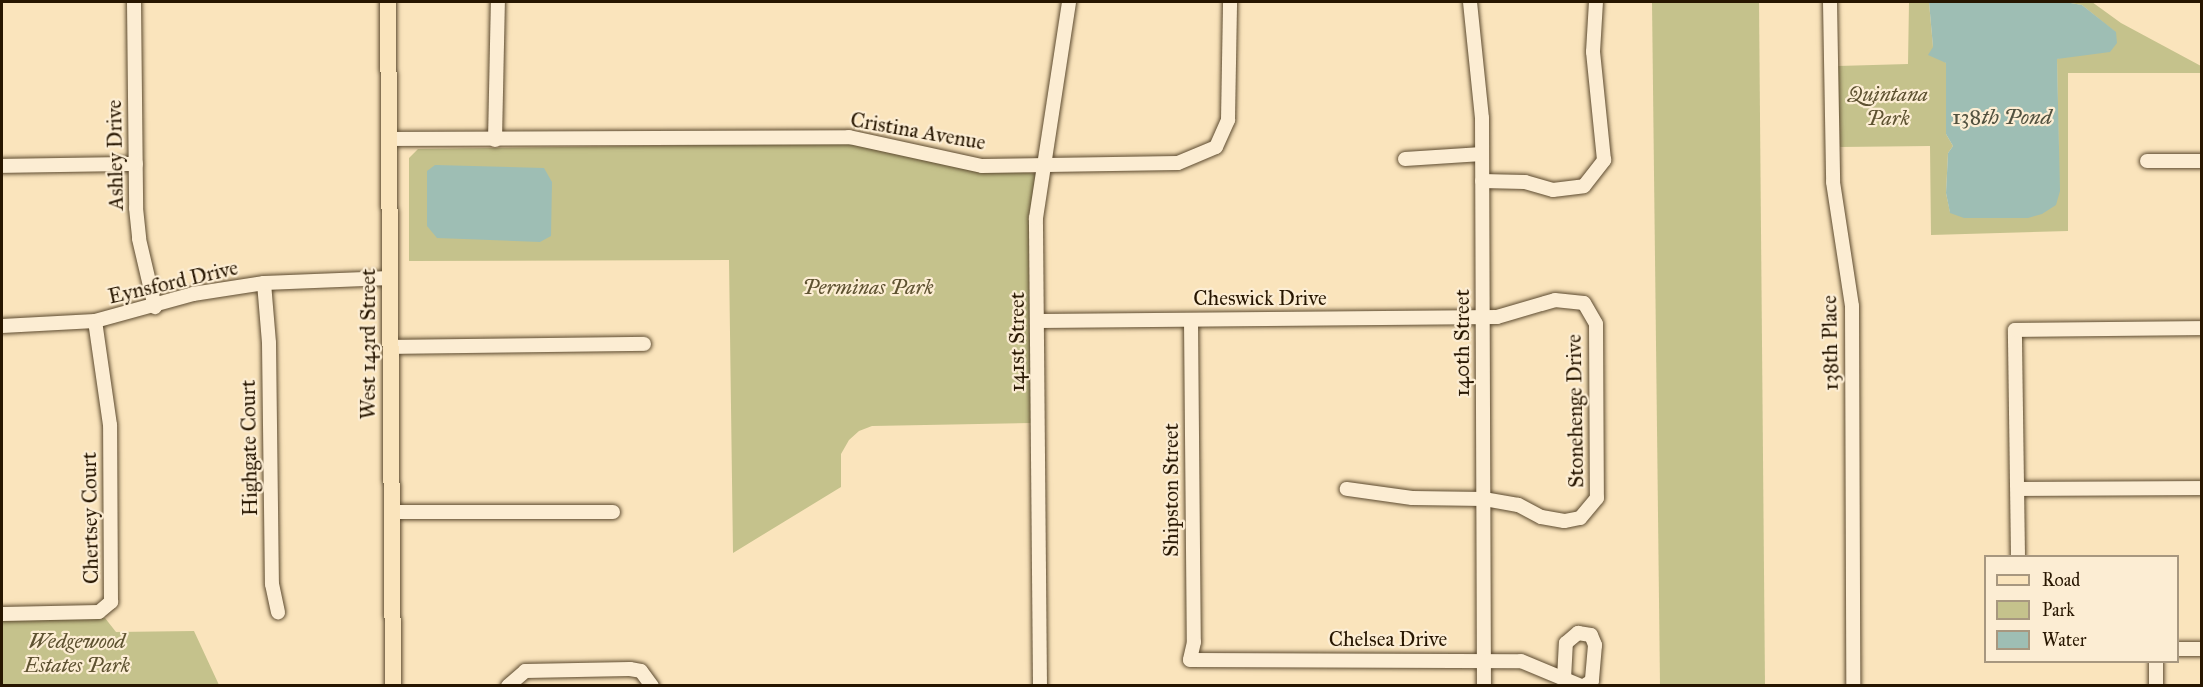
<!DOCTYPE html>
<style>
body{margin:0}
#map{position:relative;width:2203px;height:687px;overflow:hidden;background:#fae4bc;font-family:"IM FELL Great Primer",serif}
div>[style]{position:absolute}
.green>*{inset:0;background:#c5c28c}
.water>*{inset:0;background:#9ebeb4}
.roads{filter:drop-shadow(0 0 2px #5c4a2f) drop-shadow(0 0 2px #5c4a2f)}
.minor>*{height:14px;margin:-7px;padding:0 7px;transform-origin:7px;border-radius:7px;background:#fcedd3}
.major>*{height:16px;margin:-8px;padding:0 8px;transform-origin:8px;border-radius:8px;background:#fae4bc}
span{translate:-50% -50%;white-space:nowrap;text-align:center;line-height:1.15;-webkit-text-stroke:4.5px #fcedd3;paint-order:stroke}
.park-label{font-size:21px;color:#5e5231;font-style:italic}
.street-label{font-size:21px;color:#271600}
.water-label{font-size:22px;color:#51513f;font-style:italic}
.frame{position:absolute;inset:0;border:3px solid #271600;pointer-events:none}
.legend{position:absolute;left:1984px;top:555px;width:195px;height:108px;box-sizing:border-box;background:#fcedd3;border:2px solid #a7977f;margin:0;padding:8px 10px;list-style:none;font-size:18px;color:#271600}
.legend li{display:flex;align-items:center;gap:12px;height:30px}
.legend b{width:30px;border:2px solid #a7977f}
</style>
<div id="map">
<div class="green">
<i style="clip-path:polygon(1652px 2px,1759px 2px,1765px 685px,1660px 685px)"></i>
<i style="clip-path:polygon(1909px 2px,1929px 2px,1933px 47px,1946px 63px,1946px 134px,1953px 146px,1948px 153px,1946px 193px,1950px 212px,2059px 175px,2057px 59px,2115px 32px,2082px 5px,2065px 2px,2092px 2px,2121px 23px,2201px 66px,2202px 73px,2068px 73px,2068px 231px,1931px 235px,1930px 146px,1840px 147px,1838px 66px,1908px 64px)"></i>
<i style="clip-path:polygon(849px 143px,1036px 174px,1031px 423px,872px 426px,859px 431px,849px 440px,841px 454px,841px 487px,733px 553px,729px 260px,409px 261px,409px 158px,418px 149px)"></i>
<i style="clip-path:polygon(105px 618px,116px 632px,194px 631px,219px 685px,2px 685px,2px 621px)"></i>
</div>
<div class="water">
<i style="clip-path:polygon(1929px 2px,2065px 2px,2082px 5px,2116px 32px,2117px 43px,2110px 52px,2057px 59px,2060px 191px,2056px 205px,2042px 214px,2028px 218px,1964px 218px,1950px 213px,1946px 193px,1948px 153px,1953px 146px,1946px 134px,1946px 63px,1928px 55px,1933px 47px)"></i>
<i style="clip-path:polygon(435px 165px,544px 168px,552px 182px,551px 236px,540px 242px,437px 238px,427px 226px,427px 171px)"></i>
</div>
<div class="roads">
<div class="minor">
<i style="left:134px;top:2px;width:206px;rotate:89.4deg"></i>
<i style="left:136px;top:208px;width:31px;rotate:84deg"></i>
<i style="left:139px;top:239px;width:70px;rotate:76.8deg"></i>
<i style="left:1470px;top:2px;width:117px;rotate:84.1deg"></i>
<i style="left:1482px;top:118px;width:568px;rotate:89.8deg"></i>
<i style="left:1830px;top:2px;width:180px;rotate:89deg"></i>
<i style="left:1833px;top:182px;width:125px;rotate:81.3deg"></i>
<i style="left:1852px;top:306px;width:380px;rotate:89.8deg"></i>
<i style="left:389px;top:139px;width:460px;rotate:-0.2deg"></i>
<i style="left:849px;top:137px;width:136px;rotate:12.3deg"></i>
<i style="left:982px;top:166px;width:196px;rotate:-0.9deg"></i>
<i style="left:1178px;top:163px;width:41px;rotate:-22.8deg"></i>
<i style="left:1216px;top:147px;width:30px;rotate:-66deg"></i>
<i style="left:1228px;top:120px;width:118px;rotate:-89deg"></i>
<i style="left:495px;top:140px;width:138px;rotate:-88.8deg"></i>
<i style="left:1405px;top:159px;width:77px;rotate:-3.7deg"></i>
<i style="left:2147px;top:161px;width:55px"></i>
<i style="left:2px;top:166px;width:134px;rotate:-0.9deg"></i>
<i style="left:1482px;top:181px;width:43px;rotate:1.3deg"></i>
<i style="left:1525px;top:182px;width:29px;rotate:16deg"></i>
<i style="left:1553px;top:190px;width:31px;rotate:-7deg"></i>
<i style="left:1584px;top:186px;width:33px;rotate:-52deg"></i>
<i style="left:1604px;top:160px;width:109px;rotate:-95.8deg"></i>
<i style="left:1593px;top:52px;width:50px;rotate:-86.6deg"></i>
<i style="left:264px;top:283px;width:60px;rotate:85.2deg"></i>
<i style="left:269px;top:343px;width:241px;rotate:89.3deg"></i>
<i style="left:272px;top:584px;width:29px;rotate:78deg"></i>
<i style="left:1191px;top:320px;width:322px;rotate:89.5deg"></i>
<i style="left:1194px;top:642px;width:18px;rotate:103deg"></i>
<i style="left:1190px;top:660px;width:331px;rotate:0.2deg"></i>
<i style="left:1521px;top:661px;width:65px;rotate:22.6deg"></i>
<i style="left:1039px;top:321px;width:458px;rotate:-0.5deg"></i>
<i style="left:1497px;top:317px;width:60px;rotate:-16.3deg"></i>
<i style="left:1555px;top:300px;width:29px;rotate:6deg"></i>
<i style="left:1584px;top:303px;width:24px;rotate:60deg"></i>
<i style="left:1596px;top:324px;width:174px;rotate:89.7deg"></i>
<i style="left:1597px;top:498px;width:26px;rotate:130deg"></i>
<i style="left:1580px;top:518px;width:16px;rotate:169deg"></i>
<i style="left:1564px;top:521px;width:23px;rotate:-170deg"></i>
<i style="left:1541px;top:517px;width:26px;rotate:-152deg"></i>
<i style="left:1518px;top:505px;width:35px;rotate:-170deg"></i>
<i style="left:1484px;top:499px;width:72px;rotate:-179.2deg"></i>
<i style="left:1412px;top:498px;width:66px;rotate:-172.1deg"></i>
<i style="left:2px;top:326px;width:93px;rotate:-3.1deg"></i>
<i style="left:95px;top:321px;width:102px;rotate:-15.4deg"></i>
<i style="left:193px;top:294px;width:72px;rotate:-8.8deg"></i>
<i style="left:264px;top:283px;width:126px;rotate:-2.3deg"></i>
<i style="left:391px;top:347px;width:253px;rotate:-0.7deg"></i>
<i style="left:2018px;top:489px;width:184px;rotate:-0.3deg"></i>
<i style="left:392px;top:512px;width:221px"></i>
<i style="left:2018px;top:556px;width:226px;rotate:-90.8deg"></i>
<i style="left:2015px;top:330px;width:187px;rotate:-0.6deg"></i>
<i style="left:2px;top:614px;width:97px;rotate:-1.2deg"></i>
<i style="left:99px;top:612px;width:16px;rotate:-40deg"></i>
<i style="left:111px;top:602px;width:177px;rotate:-90.3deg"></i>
<i style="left:110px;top:425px;width:105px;rotate:-98.2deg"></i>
<i style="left:2178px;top:649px;width:24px"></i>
<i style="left:2156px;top:662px;width:24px;rotate:90deg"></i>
<i style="left:1564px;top:679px;width:36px;rotate:-87deg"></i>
<i style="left:1566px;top:643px;width:16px;rotate:-40deg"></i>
<i style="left:1578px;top:633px;width:13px;rotate:9deg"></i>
<i style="left:1591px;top:635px;width:11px;rotate:68deg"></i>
<i style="left:1595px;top:645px;width:36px;rotate:95deg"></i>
<i style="left:1592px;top:681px;width:9px;rotate:148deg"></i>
<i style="left:508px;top:686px;width:23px;rotate:-41deg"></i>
<i style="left:525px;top:671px;width:105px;rotate:-1.1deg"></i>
<i style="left:630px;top:669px;width:11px;rotate:10deg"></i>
<i style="left:641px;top:671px;width:19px;rotate:54deg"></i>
<i style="left:1040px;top:686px;width:468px;rotate:-90.5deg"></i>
<i style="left:1036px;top:218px;width:219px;rotate:-81.3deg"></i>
</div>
<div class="major">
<i style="left:388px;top:2px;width:684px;rotate:89.58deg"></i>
</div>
</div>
<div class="park-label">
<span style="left:1888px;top:106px">Quintana<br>Park</span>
<span style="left:868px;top:287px">Perminas Park</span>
<span style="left:77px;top:653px">Wedgewood<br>Estates Park</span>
</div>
<div class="street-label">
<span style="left:918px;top:131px;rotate:10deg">Cristina Avenue</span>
<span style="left:115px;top:155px;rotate:-91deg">Ashley Drive</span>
<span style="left:173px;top:282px;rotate:-13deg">Eynsford Drive</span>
<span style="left:1260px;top:298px">Cheswick Drive</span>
<span style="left:1017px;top:342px;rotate:-90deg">141st Street</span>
<span style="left:1462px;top:343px;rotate:-90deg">140th Street</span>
<span style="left:1830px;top:343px;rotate:-91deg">138th Place</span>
<span style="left:368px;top:344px;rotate:-90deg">West 143rd Street</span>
<span style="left:1575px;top:411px;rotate:-91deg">Stonehenge Drive</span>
<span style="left:249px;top:448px;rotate:-91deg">Highgate Court</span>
<span style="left:1171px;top:490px;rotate:-90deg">Shipston Street</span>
<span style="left:90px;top:518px;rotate:-91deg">Chertsey Court</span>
<span style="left:1388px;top:639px">Chelsea Drive</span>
</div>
<div class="water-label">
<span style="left:2002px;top:117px">138th Pond</span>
</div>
<div class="frame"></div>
<ul class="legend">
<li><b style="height:8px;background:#fae4bc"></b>Road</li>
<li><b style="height:16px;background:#c5c28c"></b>Park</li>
<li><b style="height:16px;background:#9ebeb4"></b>Water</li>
</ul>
</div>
